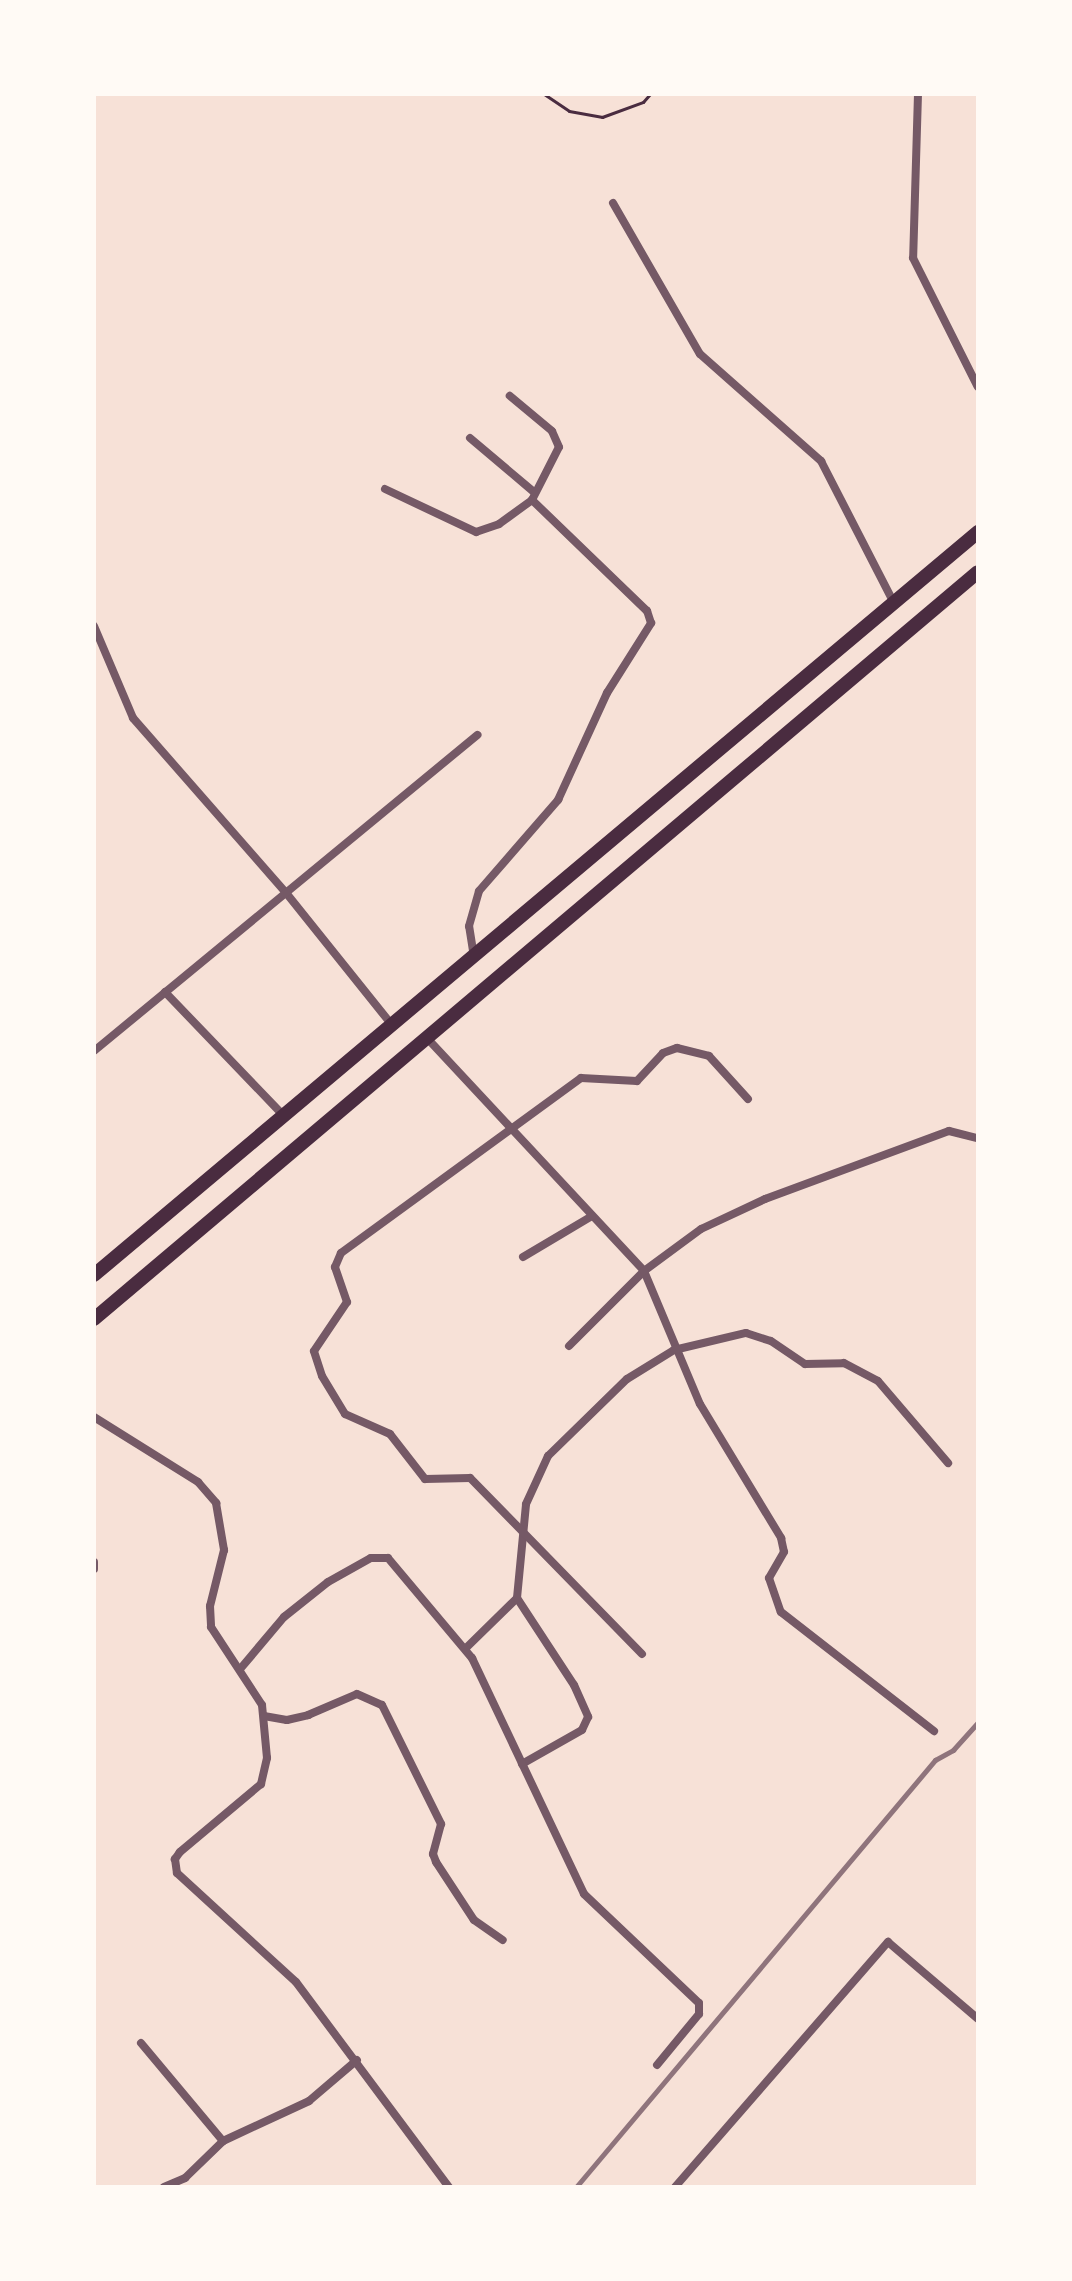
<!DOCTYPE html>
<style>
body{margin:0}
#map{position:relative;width:1072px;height:2281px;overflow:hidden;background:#f7e1d7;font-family:Literata,serif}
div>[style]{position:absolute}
.path>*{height:3px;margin:-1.5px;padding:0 1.5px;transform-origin:1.5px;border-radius:1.5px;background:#4a2c40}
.minor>*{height:8px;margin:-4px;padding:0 4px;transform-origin:4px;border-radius:4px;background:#755966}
.primary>*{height:14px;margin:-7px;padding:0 7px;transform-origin:7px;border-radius:7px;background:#4a2c40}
.rail>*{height:5px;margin:-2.5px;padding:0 2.5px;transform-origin:2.5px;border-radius:2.5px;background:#8f747c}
span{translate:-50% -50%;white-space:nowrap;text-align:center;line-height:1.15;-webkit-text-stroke:6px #fffaf5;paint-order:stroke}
.frame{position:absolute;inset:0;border:96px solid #fffaf5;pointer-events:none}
</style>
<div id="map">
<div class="path">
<i style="left:544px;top:94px;width:30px;rotate:34deg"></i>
<i style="left:569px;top:111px;width:34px;rotate:10deg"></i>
<i style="left:602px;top:117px;width:44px;rotate:-20.1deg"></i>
<i style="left:643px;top:102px;width:11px;rotate:-49deg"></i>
</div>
<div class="minor">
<i style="left:918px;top:94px;width:164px;rotate:91.7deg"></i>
<i style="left:913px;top:258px;width:144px;rotate:63.3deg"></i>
<i style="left:613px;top:203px;width:174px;rotate:60.1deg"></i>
<i style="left:700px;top:354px;width:162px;rotate:41.5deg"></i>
<i style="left:821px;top:461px;width:160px;rotate:62.8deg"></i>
<i style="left:470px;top:438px;width:85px;rotate:40.2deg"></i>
<i style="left:385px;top:489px;width:101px;rotate:25.3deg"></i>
<i style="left:476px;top:532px;width:24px;rotate:-19deg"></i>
<i style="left:499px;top:524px;width:41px;rotate:-36deg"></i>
<i style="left:532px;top:500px;width:59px;rotate:-63deg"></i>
<i style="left:559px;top:447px;width:17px;rotate:-114deg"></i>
<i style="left:552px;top:431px;width:55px;rotate:-140.2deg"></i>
<i style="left:94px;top:626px;width:100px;rotate:67deg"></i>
<i style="left:133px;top:718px;width:234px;rotate:48.8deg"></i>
<i style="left:287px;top:894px;width:168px;rotate:51.3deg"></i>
<i style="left:474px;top:957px;width:31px;rotate:-99deg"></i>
<i style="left:469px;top:926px;width:36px;rotate:-74deg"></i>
<i style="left:479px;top:891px;width:121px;rotate:-49deg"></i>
<i style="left:558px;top:800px;width:118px;rotate:-65.4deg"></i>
<i style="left:607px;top:693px;width:83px;rotate:-57.8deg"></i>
<i style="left:651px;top:623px;width:13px;rotate:-108deg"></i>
<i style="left:647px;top:611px;width:160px;rotate:-136deg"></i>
<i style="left:165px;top:992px;width:172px;rotate:46.2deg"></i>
<i style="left:426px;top:1037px;width:320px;rotate:47deg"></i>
<i style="left:644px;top:1271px;width:144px;rotate:67.2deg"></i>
<i style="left:700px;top:1404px;width:157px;rotate:58.8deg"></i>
<i style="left:781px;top:1538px;width:14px;rotate:78deg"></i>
<i style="left:784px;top:1552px;width:30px;rotate:120deg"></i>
<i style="left:769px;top:1578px;width:36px;rotate:71deg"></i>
<i style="left:781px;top:1612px;width:194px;rotate:37.9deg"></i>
<i style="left:94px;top:1051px;width:497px;rotate:-39.5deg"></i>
<i style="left:523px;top:1257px;width:80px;rotate:-30.7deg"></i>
<i style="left:569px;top:1346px;width:106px;rotate:-45deg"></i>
<i style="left:644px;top:1271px;width:71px;rotate:-36.4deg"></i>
<i style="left:701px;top:1229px;width:71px;rotate:-25.1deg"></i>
<i style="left:765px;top:1199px;width:196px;rotate:-20.3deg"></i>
<i style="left:949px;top:1131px;width:30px;rotate:14deg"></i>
<i style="left:94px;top:1417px;width:123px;rotate:32deg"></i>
<i style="left:198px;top:1482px;width:28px;rotate:49deg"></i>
<i style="left:216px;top:1503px;width:48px;rotate:80.3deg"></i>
<i style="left:224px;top:1550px;width:58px;rotate:104deg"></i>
<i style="left:210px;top:1606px;width:21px;rotate:87deg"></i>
<i style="left:211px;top:1627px;width:93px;rotate:56.8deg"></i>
<i style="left:262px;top:1705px;width:53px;rotate:84.6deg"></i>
<i style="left:267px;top:1758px;width:27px;rotate:103deg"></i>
<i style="left:261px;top:1784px;width:106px;rotate:140deg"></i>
<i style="left:180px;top:1852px;width:9px;rotate:126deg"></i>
<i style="left:175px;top:1859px;width:14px;rotate:82deg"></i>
<i style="left:177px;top:1873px;width:161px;rotate:42.5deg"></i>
<i style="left:296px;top:1982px;width:256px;rotate:53.3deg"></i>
<i style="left:94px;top:1562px;width:7px;rotate:90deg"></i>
<i style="left:517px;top:1598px;width:104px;rotate:56.8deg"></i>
<i style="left:574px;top:1685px;width:35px;rotate:66deg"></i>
<i style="left:588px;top:1717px;width:14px;rotate:115deg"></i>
<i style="left:582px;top:1730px;width:69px;rotate:150.5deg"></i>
<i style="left:466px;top:1648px;width:71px;rotate:-44.4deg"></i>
<i style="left:517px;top:1598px;width:94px;rotate:-84.5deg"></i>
<i style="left:526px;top:1504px;width:53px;rotate:-65.4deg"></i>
<i style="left:548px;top:1456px;width:110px;rotate:-44.3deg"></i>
<i style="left:627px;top:1379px;width:55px;rotate:-31.7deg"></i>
<i style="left:674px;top:1350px;width:74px;rotate:-13.3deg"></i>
<i style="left:746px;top:1333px;width:26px;rotate:18deg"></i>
<i style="left:771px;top:1341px;width:41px;rotate:34.1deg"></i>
<i style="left:805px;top:1364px;width:39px;rotate:-1deg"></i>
<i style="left:844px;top:1363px;width:38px;rotate:28deg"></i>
<i style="left:878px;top:1381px;width:108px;rotate:49.5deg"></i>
<i style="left:642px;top:1654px;width:246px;rotate:-134.3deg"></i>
<i style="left:470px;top:1478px;width:45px;rotate:178.7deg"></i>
<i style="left:425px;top:1479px;width:57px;rotate:-127.9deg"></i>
<i style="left:390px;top:1434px;width:49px;rotate:-156deg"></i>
<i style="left:345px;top:1414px;width:44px;rotate:-121.2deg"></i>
<i style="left:322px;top:1376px;width:26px;rotate:-108deg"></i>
<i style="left:314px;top:1351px;width:59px;rotate:-56deg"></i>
<i style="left:347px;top:1302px;width:37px;rotate:-109deg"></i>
<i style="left:335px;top:1267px;width:15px;rotate:-67deg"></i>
<i style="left:341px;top:1253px;width:297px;rotate:-36.1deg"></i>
<i style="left:581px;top:1078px;width:56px;rotate:3.1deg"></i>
<i style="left:637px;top:1081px;width:38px;rotate:-47deg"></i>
<i style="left:663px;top:1053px;width:15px;rotate:-20deg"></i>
<i style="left:677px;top:1048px;width:33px;rotate:14deg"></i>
<i style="left:709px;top:1056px;width:58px;rotate:47.8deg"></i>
<i style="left:241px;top:1668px;width:67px;rotate:-49.9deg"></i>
<i style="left:284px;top:1617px;width:56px;rotate:-38.5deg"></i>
<i style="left:328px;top:1582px;width:49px;rotate:-29.2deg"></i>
<i style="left:371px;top:1558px;width:17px"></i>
<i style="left:388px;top:1558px;width:131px;rotate:50deg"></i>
<i style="left:472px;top:1658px;width:261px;rotate:64.6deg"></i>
<i style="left:584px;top:1894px;width:158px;rotate:43.5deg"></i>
<i style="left:699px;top:2003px;width:11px;rotate:90deg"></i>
<i style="left:699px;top:2014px;width:66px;rotate:129.5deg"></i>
<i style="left:264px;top:1716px;width:23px;rotate:10deg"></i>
<i style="left:287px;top:1720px;width:22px;rotate:-13deg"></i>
<i style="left:308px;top:1715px;width:53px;rotate:-23.2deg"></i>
<i style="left:357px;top:1694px;width:27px;rotate:24deg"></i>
<i style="left:382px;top:1705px;width:133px;rotate:63.6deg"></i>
<i style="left:441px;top:1824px;width:31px;rotate:105deg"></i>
<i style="left:433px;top:1854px;width:9px;rotate:69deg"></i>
<i style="left:436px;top:1862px;width:69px;rotate:56.8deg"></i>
<i style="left:474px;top:1920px;width:35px;rotate:35deg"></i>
<i style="left:141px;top:2043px;width:128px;rotate:50.1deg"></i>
<i style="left:164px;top:2187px;width:23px;rotate:-23deg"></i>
<i style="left:185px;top:2178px;width:53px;rotate:-44.2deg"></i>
<i style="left:223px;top:2141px;width:95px;rotate:-24.9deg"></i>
<i style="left:309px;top:2101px;width:63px;rotate:-40.5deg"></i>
<i style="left:675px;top:2187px;width:325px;rotate:-49deg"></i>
<i style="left:888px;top:1942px;width:118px;rotate:40.5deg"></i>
</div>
<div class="primary">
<i style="left:94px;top:1275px;width:1155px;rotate:-40.05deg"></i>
<i style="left:94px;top:1319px;width:1157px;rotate:-40.2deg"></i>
</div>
<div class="rail">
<i style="left:576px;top:2187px;width:558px;rotate:-49.94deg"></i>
<i style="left:935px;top:1760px;width:21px;rotate:-29deg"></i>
<i style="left:953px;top:1750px;width:38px;rotate:-48deg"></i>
</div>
<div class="frame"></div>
</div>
